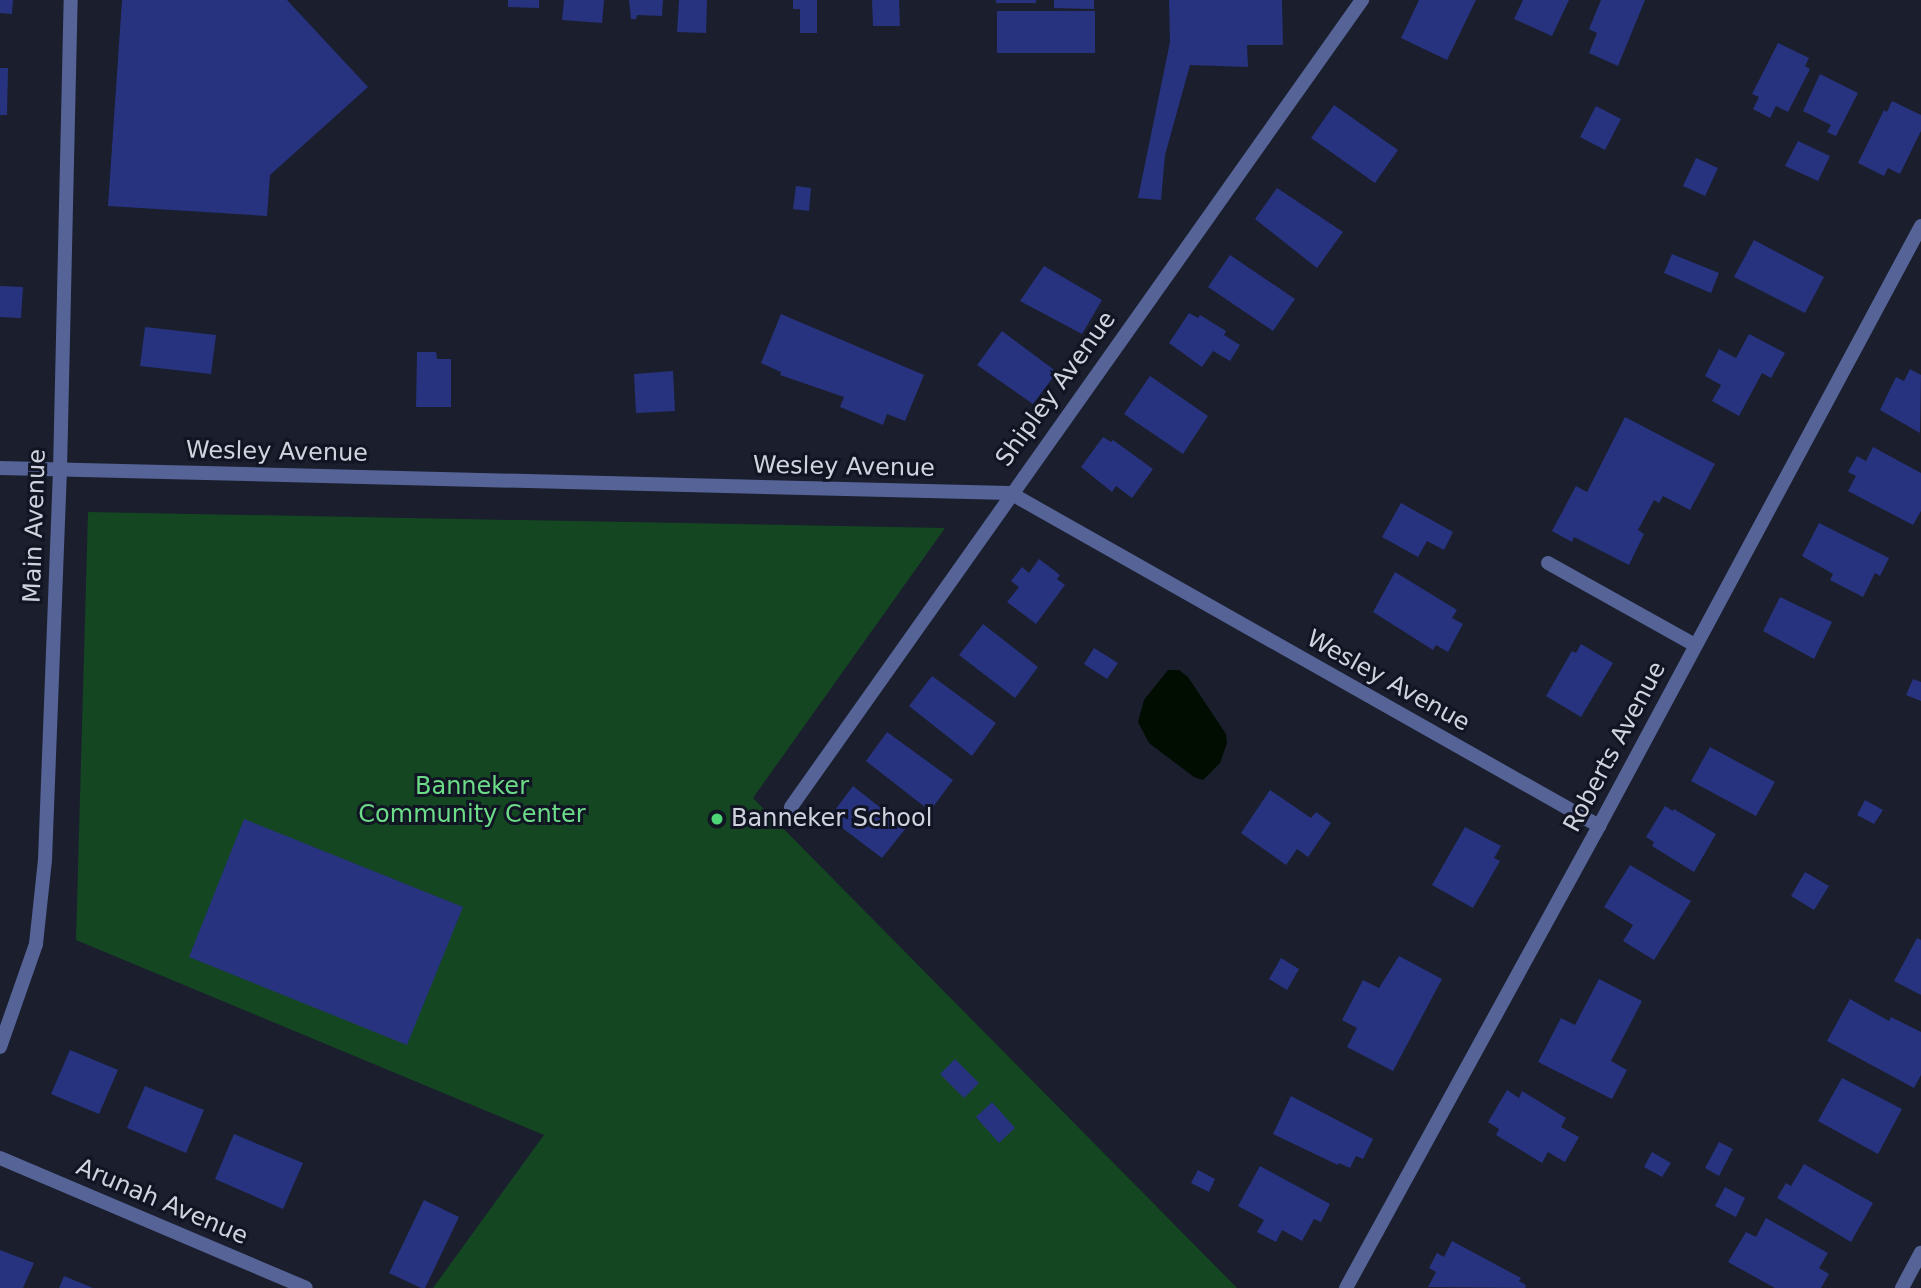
<!DOCTYPE html>
<style>
body{margin:0}
#map{position:relative;width:1921px;height:1288px;overflow:hidden;background:#1a1e2d;font-family:"DejaVu Sans",sans-serif}
div>[style]{position:absolute}
.green>*{inset:0;background:#144622}
.water>*{inset:0;background:#000d00}
.building>*{inset:0;background:#27337e}
.service>*{height:14px;margin:-7px;padding:0 7px;transform-origin:7px;border-radius:7px;background:#556397}
.minor>*{height:14px;margin:-7px;padding:0 7px;transform-origin:7px;border-radius:7px;background:#556397}
.dots>*{width:19px;height:19px;translate:-50% -50%;box-sizing:border-box;border:4px solid #111523;border-radius:50%}
span{translate:-50% -50%;white-space:nowrap;text-align:center;line-height:1.15;-webkit-text-stroke:6px #111523;paint-order:stroke}
.street-label{font-size:24px;color:#d0d3de}
.park-label{font-size:24px;color:#6cdc88}
.poi-label{font-size:24px;color:#d0d3de}
.left{translate:0 -50%;text-align:left}
</style>
<div id="map">
<div class="green">
<i style="clip-path:polygon(88px 512px,945px 528px,753px 798px,1237px 1288px,433px 1288px,544px 1135px,76px 940px)"></i>
</div>
<div class="water">
<i style="clip-path:polygon(1168px 670px,1179px 670px,1188px 677px,1226px 734px,1227px 743px,1220px 763px,1203px 780px,1194px 777px,1149px 743px,1138px 722px,1144px 700px)"></i>
</div>
<div class="building">
<i style="clip-path:polygon(0 0,13px 0,12px 14px,0 13px)"></i>
<i style="clip-path:polygon(122px 0,287px 0,368px 87px,270px 175px,267px 216px,108px 206px)"></i>
<i style="clip-path:polygon(508px 0,539px 0,539px 8px,508px 7px)"></i>
<i style="clip-path:polygon(564px 0,604px 0,602px 23px,562px 20px)"></i>
<i style="clip-path:polygon(629px 0,663px 0,662px 16px,637px 15px,636px 19px,631px 19px)"></i>
<i style="clip-path:polygon(679px 0,707px 0,706px 33px,677px 32px)"></i>
<i style="clip-path:polygon(793px 0,817px 0,817px 33px,800px 33px,800px 9px,793px 9px)"></i>
<i style="clip-path:polygon(872px 0,899px 0,900px 26px,873px 26px)"></i>
<i style="clip-path:polygon(996px 0,1036px 0,1036px 3px,996px 3px)"></i>
<i style="clip-path:polygon(1054px 0,1094px 0,1094px 9px,1054px 8px)"></i>
<i style="clip-path:polygon(1169px 0,1282px 0,1283px 45px,1247px 45px,1248px 67px,1190px 65px,1165px 155px,1161px 200px,1138px 198px,1170px 42px)"></i>
<i style="clip-path:polygon(1419px 0,1476px 0,1447px 60px,1401px 38px)"></i>
<i style="clip-path:polygon(1523px 0,1569px 0,1552px 36px,1514px 19px)"></i>
<i style="clip-path:polygon(1601px 0,1645px 0,1618px 66px,1589px 53px,1597px 33px,1589px 29px)"></i>
<i style="clip-path:polygon(997px 11px,1095px 11px,1095px 53px,997px 53px)"></i>
<i style="clip-path:polygon(1778px 43px,1809px 58px,1805px 66px,1810px 69px,1788px 112px,1776px 106px,1770px 118px,1753px 109px,1759px 97px,1752px 94px)"></i>
<i style="clip-path:polygon(0 68px,8px 68px,7px 115px,0 115px)"></i>
<i style="clip-path:polygon(1820px 74px,1858px 93px,1836px 136px,1827px 132px,1831px 125px,1803px 111px)"></i>
<i style="clip-path:polygon(1892px 101px,1921px 115px,1921px 131px,1900px 174px,1888px 168px,1884px 176px,1858px 163px,1884px 110px,1887px 112px)"></i>
<i style="clip-path:polygon(1334px 105px,1398px 150px,1375px 183px,1311px 138px)"></i>
<i style="clip-path:polygon(1596px 106px,1621px 119px,1605px 150px,1580px 137px)"></i>
<i style="clip-path:polygon(1798px 141px,1830px 156px,1818px 181px,1785px 166px)"></i>
<i style="clip-path:polygon(1696px 158px,1718px 168px,1705px 196px,1683px 186px)"></i>
<i style="clip-path:polygon(796px 186px,811px 188px,809px 211px,793px 209px)"></i>
<i style="clip-path:polygon(1277px 188px,1343px 232px,1317px 268px,1255px 219px)"></i>
<i style="clip-path:polygon(1754px 240px,1824px 277px,1805px 313px,1734px 277px)"></i>
<i style="clip-path:polygon(1672px 254px,1719px 273px,1711px 293px,1664px 273px)"></i>
<i style="clip-path:polygon(1230px 255px,1295px 299px,1273px 331px,1208px 287px)"></i>
<i style="clip-path:polygon(1044px 266px,1102px 300px,1082px 334px,1020px 301px)"></i>
<i style="clip-path:polygon(0 286px,23px 287px,21px 318px,0 317px)"></i>
<i style="clip-path:polygon(1189px 313px,1198px 318px,1200px 315px,1226px 331px,1224px 335px,1240px 345px,1230px 361px,1213px 351px,1202px 367px,1169px 343px)"></i>
<i style="clip-path:polygon(781px 314px,924px 375px,905px 421px,887px 414px,883px 425px,840px 407px,844px 397px,780px 375px,781px 372px,761px 363px)"></i>
<i style="clip-path:polygon(145px 327px,216px 335px,211px 374px,140px 366px)"></i>
<i style="clip-path:polygon(1002px 331px,1057px 372px,1033px 404px,977px 365px)"></i>
<i style="clip-path:polygon(1749px 334px,1785px 353px,1771px 378px,1762px 373px,1739px 416px,1712px 401px,1721px 385px,1705px 376px,1719px 349px,1736px 358px)"></i>
<i style="clip-path:polygon(417px 352px,436px 352px,437px 359px,451px 359px,451px 407px,416px 407px)"></i>
<i style="clip-path:polygon(1910px 369px,1921px 375px,1920px 433px,1880px 410px,1896px 377px,1904px 381px)"></i>
<i style="clip-path:polygon(673px 371px,675px 411px,636px 413px,634px 374px)"></i>
<i style="clip-path:polygon(1150px 376px,1208px 416px,1183px 454px,1124px 414px)"></i>
<i style="clip-path:polygon(1625px 417px,1715px 464px,1690px 510px,1663px 496px,1659px 503px,1654px 500px,1638px 530px,1644px 534px,1629px 565px,1574px 537px,1572px 542px,1552px 531px,1576px 486px,1587px 492px)"></i>
<i style="clip-path:polygon(1103px 437px,1111px 442px,1113px 440px,1153px 469px,1132px 498px,1116px 486px,1112px 492px,1081px 467px)"></i>
<i style="clip-path:polygon(1873px 447px,1921px 473px,1921px 511px,1913px 525px,1848px 491px,1856px 476px,1848px 472px,1857px 456px,1866px 461px)"></i>
<i style="clip-path:polygon(1401px 503px,1453px 532px,1444px 550px,1427px 541px,1418px 557px,1382px 537px)"></i>
<i style="clip-path:polygon(1819px 523px,1889px 558px,1880px 576px,1875px 573px,1863px 597px,1830px 580px,1833px 574px,1802px 556px)"></i>
<i style="clip-path:polygon(1039px 559px,1060px 575px,1057px 579px,1065px 585px,1036px 624px,1007px 602px,1019px 587px,1011px 581px,1022px 567px,1029px 573px)"></i>
<i style="clip-path:polygon(1395px 572px,1457px 610px,1452px 618px,1463px 624px,1448px 652px,1436px 645px,1433px 650px,1373px 612px)"></i>
<i style="clip-path:polygon(1780px 597px,1832px 622px,1814px 659px,1763px 631px)"></i>
<i style="clip-path:polygon(983px 624px,1038px 667px,1015px 698px,959px 655px)"></i>
<i style="clip-path:polygon(1581px 644px,1613px 663px,1581px 717px,1546px 696px,1572px 651px,1576px 653px)"></i>
<i style="clip-path:polygon(1094px 648px,1118px 663px,1107px 679px,1084px 664px)"></i>
<i style="clip-path:polygon(932px 676px,996px 723px,972px 756px,909px 706px)"></i>
<i style="clip-path:polygon(1913px 679px,1921px 682px,1921px 701px,1906px 695px)"></i>
<i style="clip-path:polygon(887px 732px,953px 780px,930px 811px,866px 761px)"></i>
<i style="clip-path:polygon(1710px 747px,1775px 782px,1756px 816px,1691px 781px)"></i>
<i style="clip-path:polygon(853px 786px,906px 828px,882px 858px,829px 818px)"></i>
<i style="clip-path:polygon(1270px 790px,1311px 818px,1316px 812px,1331px 823px,1308px 857px,1297px 849px,1286px 865px,1241px 833px)"></i>
<i style="clip-path:polygon(1865px 800px,1883px 810px,1874px 824px,1857px 815px)"></i>
<i style="clip-path:polygon(1665px 806px,1673px 811px,1674px 809px,1716px 834px,1694px 872px,1652px 846px,1654px 842px,1646px 837px)"></i>
<i style="clip-path:polygon(244px 819px,463px 907px,407px 1045px,189px 957px)"></i>
<i style="clip-path:polygon(1465px 827px,1501px 846px,1494px 858px,1500px 861px,1473px 908px,1432px 885px)"></i>
<i style="clip-path:polygon(1630px 865px,1691px 901px,1654px 960px,1623px 941px,1633px 925px,1604px 907px)"></i>
<i style="clip-path:polygon(1805px 872px,1829px 886px,1814px 910px,1791px 896px)"></i>
<i style="clip-path:polygon(1917px 938px,1921px 940px,1921px 995px,1894px 981px)"></i>
<i style="clip-path:polygon(1399px 956px,1442px 979px,1393px 1071px,1347px 1047px,1357px 1028px,1342px 1020px,1363px 980px,1379px 988px)"></i>
<i style="clip-path:polygon(1281px 958px,1299px 969px,1287px 990px,1269px 979px)"></i>
<i style="clip-path:polygon(1599px 979px,1642px 1001px,1611px 1061px,1627px 1070px,1612px 1099px,1538px 1062px,1561px 1018px,1575px 1025px)"></i>
<i style="clip-path:polygon(1850px 999px,1889px 1021px,1891px 1017px,1921px 1032px,1921px 1075px,1914px 1088px,1827px 1041px)"></i>
<i style="clip-path:polygon(70px 1050px,118px 1070px,99px 1114px,51px 1094px)"></i>
<i style="clip-path:polygon(955px 1059px,979px 1083px,964px 1098px,940px 1074px)"></i>
<i style="clip-path:polygon(1842px 1078px,1902px 1109px,1878px 1154px,1818px 1121px)"></i>
<i style="clip-path:polygon(145px 1086px,204px 1110px,186px 1153px,127px 1128px)"></i>
<i style="clip-path:polygon(1507px 1090px,1519px 1098px,1522px 1091px,1566px 1118px,1561px 1127px,1579px 1137px,1565px 1162px,1548px 1152px,1542px 1163px,1496px 1135px,1499px 1129px,1488px 1122px)"></i>
<i style="clip-path:polygon(1291px 1096px,1373px 1139px,1363px 1159px,1356px 1156px,1350px 1168px,1339px 1163px,1338px 1165px,1273px 1134px)"></i>
<i style="clip-path:polygon(992px 1102px,1015px 1128px,999px 1143px,976px 1117px)"></i>
<i style="clip-path:polygon(234px 1134px,303px 1163px,283px 1209px,215px 1179px)"></i>
<i style="clip-path:polygon(1719px 1142px,1733px 1149px,1719px 1176px,1705px 1168px)"></i>
<i style="clip-path:polygon(1652px 1152px,1671px 1163px,1662px 1177px,1644px 1167px)"></i>
<i style="clip-path:polygon(1804px 1164px,1873px 1203px,1851px 1242px,1777px 1198px,1786px 1183px,1791px 1186px)"></i>
<i style="clip-path:polygon(1260px 1166px,1330px 1204px,1321px 1222px,1314px 1219px,1302px 1241px,1282px 1230px,1276px 1242px,1257px 1232px,1264px 1220px,1238px 1206px)"></i>
<i style="clip-path:polygon(1198px 1170px,1215px 1179px,1209px 1192px,1191px 1183px)"></i>
<i style="clip-path:polygon(1725px 1187px,1745px 1198px,1736px 1217px,1715px 1206px)"></i>
<i style="clip-path:polygon(424px 1200px,459px 1217px,425px 1288px,421px 1288px,389px 1273px)"></i>
<i style="clip-path:polygon(1766px 1218px,1828px 1253px,1819px 1268px,1829px 1274px,1821px 1288px,1775px 1288px,1728px 1262px,1746px 1232px,1756px 1237px)"></i>
<i style="clip-path:polygon(1452px 1241px,1521px 1278px,1519px 1281px,1526px 1285px,1525px 1288px,1428px 1287px,1436px 1272px,1429px 1268px,1437px 1253px,1444px 1257px)"></i>
<i style="clip-path:polygon(0 1250px,34px 1263px,23px 1288px,0 1288px)"></i>
<i style="clip-path:polygon(64px 1276px,93px 1288px,59px 1288px)"></i>
</div>
<div class="service">
<i style="left:1548px;top:563px;width:168px;rotate:29.2deg"></i>
</div>
<div class="minor">
<i style="left:0;top:468px;width:1010px;rotate:1.42deg"></i>
<i style="left:1010px;top:493px;width:677px;rotate:29.48deg"></i>
<i style="left:791px;top:807px;width:989px;rotate:-54.72deg"></i>
<i style="left:0;top:1047px;width:109px;rotate:-70.7deg"></i>
<i style="left:36px;top:944px;width:84px;rotate:-83.9deg"></i>
<i style="left:45px;top:860px;width:390px;rotate:-87.8deg"></i>
<i style="left:60px;top:470px;width:470px;rotate:-88.7deg"></i>
<i style="left:0;top:1158px;width:332px;rotate:23deg"></i>
<i style="left:1346px;top:1288px;width:527px;rotate:-61.29deg"></i>
<i style="left:1599px;top:826px;width:681px;rotate:-61.78deg"></i>
<i style="left:1902px;top:1288px;width:40px;rotate:-62deg"></i>
</div>
<div class="dots">
<i style="left:717px;top:819px;background:#4ed676"></i>
</div>
<div class="street-label">
<span style="left:1056px;top:389px;rotate:-54deg">Shipley Avenue</span>
<span style="left:277px;top:452px;rotate:1deg">Wesley Avenue</span>
<span style="left:844px;top:467px;rotate:1deg">Wesley Avenue</span>
<span style="left:35px;top:526px;rotate:-88deg">Main Avenue</span>
<span style="left:1388px;top:681px;rotate:29deg">Wesley Avenue</span>
<span style="left:1615px;top:747px;rotate:-62deg">Roberts Avenue</span>
<span style="left:162px;top:1202px;rotate:23deg">Arunah Avenue</span>
</div>
<div class="park-label">
<span style="left:472px;top:801px">Banneker<br>Community Center</span>
</div>
<div class="poi-label">
<span class="left" style="left:731px;top:819px">Banneker School</span>
</div>
</div>
